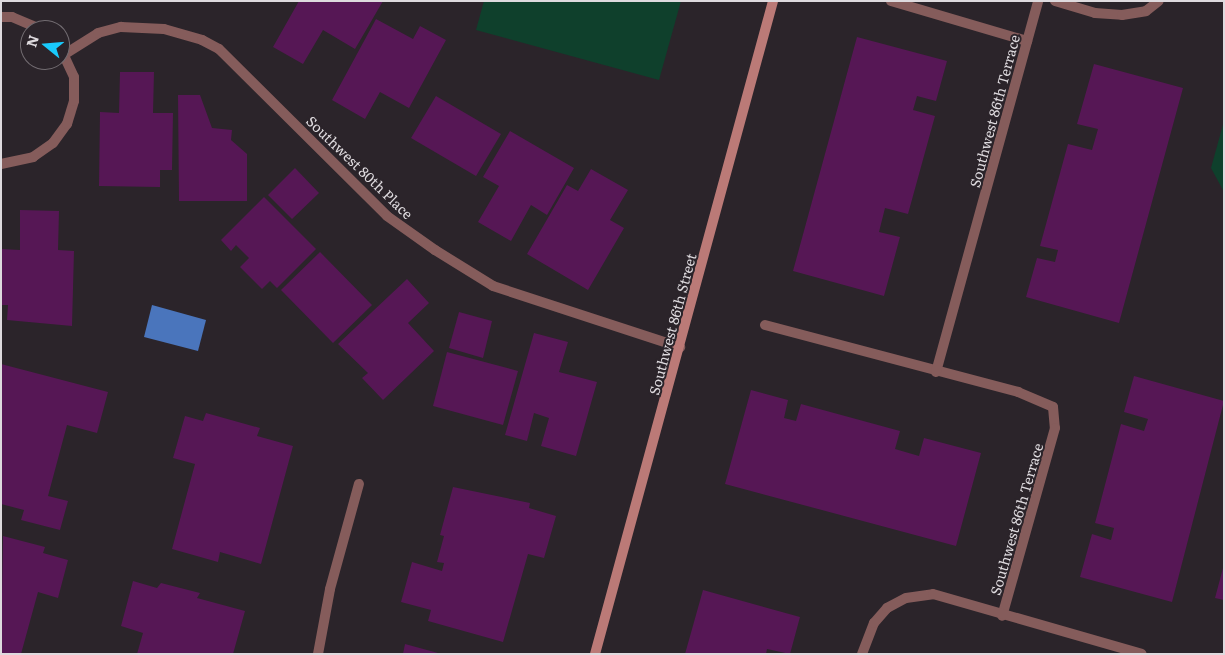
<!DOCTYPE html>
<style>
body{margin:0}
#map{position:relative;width:1225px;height:655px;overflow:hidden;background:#2b242a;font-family:Literata,serif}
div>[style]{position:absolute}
.green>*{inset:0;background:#0f402c}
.water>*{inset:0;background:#4a75bc}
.building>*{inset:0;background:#561755}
.street>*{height:10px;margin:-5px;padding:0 5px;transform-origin:5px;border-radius:5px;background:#855c5b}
.secondary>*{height:10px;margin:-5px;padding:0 5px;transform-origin:5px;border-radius:5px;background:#bb7a77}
span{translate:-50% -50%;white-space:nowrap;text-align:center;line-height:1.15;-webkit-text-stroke:4px #2b242a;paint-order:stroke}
.street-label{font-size:14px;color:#dedade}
.frame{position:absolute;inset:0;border:2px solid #dedade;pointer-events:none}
.north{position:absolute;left:20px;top:20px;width:50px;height:50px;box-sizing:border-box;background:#2b242a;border:1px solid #736d72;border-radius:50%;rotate:287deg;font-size:14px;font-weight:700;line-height:20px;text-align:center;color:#dedade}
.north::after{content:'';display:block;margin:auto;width:18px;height:22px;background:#19cafc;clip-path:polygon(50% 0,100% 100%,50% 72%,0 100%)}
</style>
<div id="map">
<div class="green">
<i style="clip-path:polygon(484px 1px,681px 1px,659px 80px,476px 30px)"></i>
<i style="clip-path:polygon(1224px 121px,1224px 192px,1211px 168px)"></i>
</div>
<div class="water">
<i style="clip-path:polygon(152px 305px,206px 320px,198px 351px,144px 337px)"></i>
</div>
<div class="building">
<i style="clip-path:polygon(299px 1px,383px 1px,355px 49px,323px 30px,303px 64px,273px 47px)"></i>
<i style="clip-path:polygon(376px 19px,413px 39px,420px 26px,446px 40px,409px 108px,380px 92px,365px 119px,332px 100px)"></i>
<i style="clip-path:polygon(857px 37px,947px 61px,936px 101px,917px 96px,913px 110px,935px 116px,908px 214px,885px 208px,879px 232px,900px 237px,884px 296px,793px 271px)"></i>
<i style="clip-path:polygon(1094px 64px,1183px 88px,1119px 323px,1026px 297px,1037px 258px,1055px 262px,1058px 250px,1040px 246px,1068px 144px,1092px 150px,1098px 129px,1077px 124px)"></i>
<i style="clip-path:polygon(120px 72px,154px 72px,153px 113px,173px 113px,172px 170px,160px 170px,160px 187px,99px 186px,100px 112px,119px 113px)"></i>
<i style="clip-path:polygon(178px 95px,200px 95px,212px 128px,232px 130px,231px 140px,247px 154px,247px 201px,179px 201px)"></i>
<i style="clip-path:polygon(436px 96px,501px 134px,476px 176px,411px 138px)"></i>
<i style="clip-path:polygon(510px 131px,574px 168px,547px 215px,531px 205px,511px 241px,478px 222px,499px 186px,483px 177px)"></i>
<i style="clip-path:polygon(295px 168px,319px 193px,292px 219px,268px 195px)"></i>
<i style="clip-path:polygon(591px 169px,628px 190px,610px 220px,624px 228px,588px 290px,527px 254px,567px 185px,578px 191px)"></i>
<i style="clip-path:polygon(264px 197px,316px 249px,277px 288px,270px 281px,262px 289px,240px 267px,249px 258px,236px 245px,231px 251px,221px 240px)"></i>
<i style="clip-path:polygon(20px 210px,59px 211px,58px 250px,74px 251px,72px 326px,7px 320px,8px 305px,1px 305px,1px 249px,20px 250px)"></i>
<i style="clip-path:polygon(320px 252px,372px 305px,333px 343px,281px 290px)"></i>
<i style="clip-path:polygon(407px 279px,429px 303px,408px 323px,434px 351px,383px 400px,362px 378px,368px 373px,338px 344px)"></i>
<i style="clip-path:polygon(459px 312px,492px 321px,483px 358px,449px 348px)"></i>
<i style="clip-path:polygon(534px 333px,568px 342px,559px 372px,597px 382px,576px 456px,541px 446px,549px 418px,534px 413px,527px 441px,505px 435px)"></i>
<i style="clip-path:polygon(447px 352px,518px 371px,503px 425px,433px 406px)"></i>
<i style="clip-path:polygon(1px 364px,108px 392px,97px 433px,67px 425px,48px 496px,68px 501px,60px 530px,21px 520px,24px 510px,1px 504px)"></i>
<i style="clip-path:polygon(1134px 376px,1224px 401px,1172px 602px,1080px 577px,1092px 534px,1111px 540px,1114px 528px,1095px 523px,1121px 424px,1144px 431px,1148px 419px,1124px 412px)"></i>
<i style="clip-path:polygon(751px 390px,788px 400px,784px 418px,796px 421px,801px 404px,900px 431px,895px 449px,919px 456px,924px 438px,981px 453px,956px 546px,725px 484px)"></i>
<i style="clip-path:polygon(206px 413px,260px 428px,257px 436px,293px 446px,261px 564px,220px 552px,218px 562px,172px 549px,195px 464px,173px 458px,185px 416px,203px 421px)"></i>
<i style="clip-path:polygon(453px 487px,530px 503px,529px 508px,556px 516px,544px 558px,528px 554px,503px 642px,428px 621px,431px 610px,401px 602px,412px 562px,442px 571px,444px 563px,437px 562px,444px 536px,440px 535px)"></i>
<i style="clip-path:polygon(3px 536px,45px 547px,43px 553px,68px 560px,58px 598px,38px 592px,21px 654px,1px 654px)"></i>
<i style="clip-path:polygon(1223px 568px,1224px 568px,1224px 600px,1215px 598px)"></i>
<i style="clip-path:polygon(133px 581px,157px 588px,161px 583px,200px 593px,197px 598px,245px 611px,233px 654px,137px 654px,143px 633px,121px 626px)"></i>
<i style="clip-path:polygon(703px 590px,800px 617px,790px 654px,767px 649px,766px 654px,685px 654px)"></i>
<i style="clip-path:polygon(405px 644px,438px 653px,437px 654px,403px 654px)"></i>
</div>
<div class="street">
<i style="left:891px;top:1px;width:142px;rotate:16.4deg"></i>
<i style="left:1055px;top:1px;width:42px;rotate:16.7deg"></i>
<i style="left:1095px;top:13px;width:27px;rotate:4deg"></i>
<i style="left:1122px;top:15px;width:24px;rotate:-9deg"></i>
<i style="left:1146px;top:11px;width:16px;rotate:-38deg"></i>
<i style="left:1px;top:17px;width:11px"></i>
<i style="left:12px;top:17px;width:33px;rotate:23deg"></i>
<i style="left:65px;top:54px;width:39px;rotate:-32deg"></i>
<i style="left:98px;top:33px;width:24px;rotate:-15deg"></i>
<i style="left:121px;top:27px;width:43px;rotate:2.7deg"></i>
<i style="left:164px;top:29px;width:40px;rotate:16deg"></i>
<i style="left:202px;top:40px;width:19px;rotate:28deg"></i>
<i style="left:219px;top:49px;width:237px;rotate:44.8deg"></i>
<i style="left:387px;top:216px;width:59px;rotate:35.3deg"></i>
<i style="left:435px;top:250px;width:68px;rotate:31.8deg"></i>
<i style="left:493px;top:286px;width:197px;rotate:18.1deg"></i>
<i style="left:1px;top:164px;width:33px;rotate:-12deg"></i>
<i style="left:33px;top:157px;width:24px;rotate:-35deg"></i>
<i style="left:53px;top:143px;width:24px;rotate:-54deg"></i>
<i style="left:67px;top:124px;width:24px;rotate:-73deg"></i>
<i style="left:74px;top:101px;width:24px;rotate:-90deg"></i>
<i style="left:74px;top:77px;width:33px;rotate:-115deg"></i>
<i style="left:765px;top:325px;width:262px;rotate:14.8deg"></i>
<i style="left:1018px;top:392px;width:38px;rotate:23deg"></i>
<i style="left:1053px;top:407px;width:21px;rotate:85deg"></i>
<i style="left:1055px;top:428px;width:195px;rotate:105.7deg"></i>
<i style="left:936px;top:372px;width:385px;rotate:-74.6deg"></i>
<i style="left:318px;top:654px;width:66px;rotate:-79.5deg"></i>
<i style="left:330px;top:589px;width:109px;rotate:-74.6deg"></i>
<i style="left:862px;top:654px;width:33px;rotate:-69deg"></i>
<i style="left:874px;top:623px;width:20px;rotate:-49deg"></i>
<i style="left:887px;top:608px;width:21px;rotate:-28deg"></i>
<i style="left:906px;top:598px;width:27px;rotate:-8deg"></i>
<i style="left:933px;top:594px;width:217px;rotate:16deg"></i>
</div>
<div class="secondary">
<i style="left:595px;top:654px;width:677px;rotate:-74.75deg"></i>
</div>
<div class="street-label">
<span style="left:994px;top:111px;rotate:-75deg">Southwest 86th Terrace</span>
<span style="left:360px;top:167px;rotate:44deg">Southwest 80th Place</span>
<span style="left:672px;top:324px;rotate:-75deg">Southwest 86th Street</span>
<span style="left:1016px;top:519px;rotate:-74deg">Southwest 86th Terrace</span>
</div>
<div class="frame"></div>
<div class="north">N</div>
</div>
